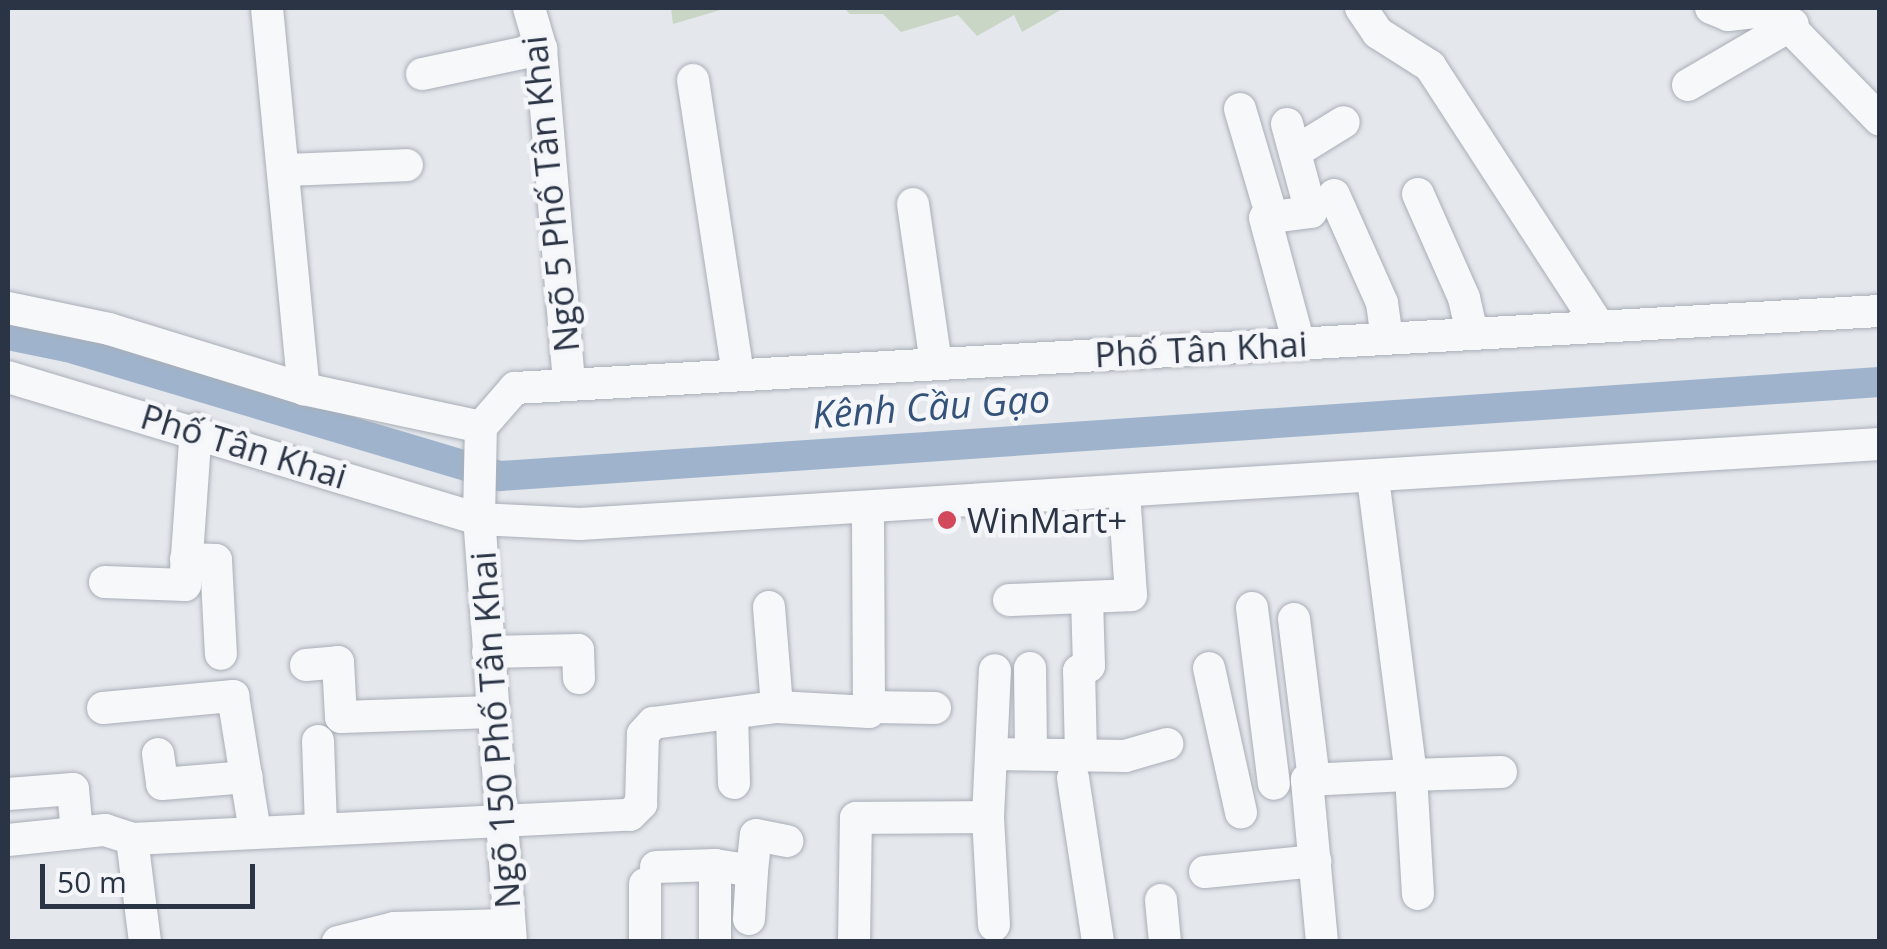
<!DOCTYPE html>
<meta charset="utf-8">
<style>
body{margin:0}
#map{position:relative;width:1887px;height:949px;overflow:hidden;background:#e4e7ec;font-family:"Open Sans",sans-serif}
div>[style]{position:absolute}
.green>*{inset:0;background:#c9d6c5}
.canal>*{height:30px;margin:-15px;padding:0 15px;transform-origin:15px;border-radius:15px;background:#9fb4cc}
.roads{filter:drop-shadow(0 0 2px #a9aeb7) drop-shadow(0 0 2px #a9aeb7)}
.minor>*{height:32px;margin:-16px;padding:0 16px;transform-origin:16px;border-radius:16px;background:#f7f8fa}
.dots>*{width:28px;height:28px;translate:-50% -50%;box-sizing:border-box;border:5px solid #f4f6f9;border-radius:50%}
span{translate:-50% -50%;white-space:nowrap;text-align:center;line-height:1.15;-webkit-text-stroke:9px #f4f6f9;paint-order:stroke}
.street-label{font-size:35px;color:#2b3445}
.poi-label{font-size:35px;color:#2b3445}
.left{translate:0 -50%;text-align:left}
.water-label{font-size:38px;color:#34527a;font-style:italic}
.frame{position:absolute;inset:0;border:10px solid #2b3445;pointer-events:none}
.scale{position:absolute;left:40px;top:864px;width:215px;height:45px;box-sizing:border-box;border:5px solid #2b3445;border-top:0;padding-left:12px;font-size:30px;line-height:35px;white-space:nowrap;color:#2b3445;-webkit-text-stroke:8px #f4f6f9;paint-order:stroke}
</style>
<div id="map">
<div class="green">
<i style="clip-path:polygon(671px 8px,727px 8px,673px 24px)"></i>
<i style="clip-path:polygon(844px 8px,1064px 8px,1022px 32px,1014px 15px,977px 36px,958px 15px,901px 32px,883px 14px,850px 14px)"></i>
</div>
<div class="canal">
<i style="left:8px;top:335px;width:60px;rotate:11.5deg"></i>
<i style="left:67px;top:347px;width:452px;rotate:16.6deg"></i>
<i style="left:500px;top:476px;width:1383px;rotate:-3.9deg"></i>
</div>
<div class="roads">
<div class="minor">
<i style="left:267px;top:8px;width:383px;rotate:84.5deg"></i>
<i style="left:529px;top:8px;width:43px;rotate:73.7deg"></i>
<i style="left:541px;top:49px;width:333px;rotate:85.2deg"></i>
<i style="left:1361px;top:8px;width:30px;rotate:56deg"></i>
<i style="left:1378px;top:33px;width:62px;rotate:32.4deg"></i>
<i style="left:1430px;top:66px;width:309px;rotate:57deg"></i>
<i style="left:1711px;top:8px;width:18px;rotate:22deg"></i>
<i style="left:1728px;top:15px;width:45px;rotate:-6.3deg"></i>
<i style="left:1773px;top:10px;width:153px;rotate:45.8deg"></i>
<i style="left:422px;top:74px;width:122px;rotate:-11.9deg"></i>
<i style="left:693px;top:80px;width:296px;rotate:81.3deg"></i>
<i style="left:1688px;top:85px;width:121px;rotate:-30.2deg"></i>
<i style="left:1240px;top:109px;width:113px;rotate:73.5deg"></i>
<i style="left:1287px;top:124px;width:91px;rotate:74.7deg"></i>
<i style="left:1311px;top:212px;width:46px;rotate:172.6deg"></i>
<i style="left:1265px;top:218px;width:131px;rotate:74.9deg"></i>
<i style="left:1295px;top:152px;width:57px;rotate:-31.5deg"></i>
<i style="left:284px;top:170px;width:123px;rotate:-2.3deg"></i>
<i style="left:1418px;top:194px;width:114px;rotate:66.1deg"></i>
<i style="left:1464px;top:298px;width:37px;rotate:77deg"></i>
<i style="left:1334px;top:195px;width:118px;rotate:66deg"></i>
<i style="left:1382px;top:303px;width:35px;rotate:82deg"></i>
<i style="left:913px;top:204px;width:161px;rotate:81.8deg"></i>
<i style="left:8px;top:308px;width:103px;rotate:11.7deg"></i>
<i style="left:109px;top:329px;width:204px;rotate:17.1deg"></i>
<i style="left:304px;top:389px;width:181px;rotate:12.1deg"></i>
<i style="left:8px;top:377px;width:492px;rotate:16.8deg"></i>
<i style="left:479px;top:519px;width:101px;rotate:2.8deg"></i>
<i style="left:580px;top:524px;width:1302px;rotate:-3.52deg"></i>
<i style="left:186px;top:559px;width:30px;rotate:2deg"></i>
<i style="left:216px;top:560px;width:94px;rotate:87deg"></i>
<i style="left:105px;top:582px;width:80px;rotate:2.1deg"></i>
<i style="left:185px;top:585px;width:156px;rotate:-86deg"></i>
<i style="left:1009px;top:600px;width:122px;rotate:-2.3deg"></i>
<i style="left:1131px;top:595px;width:103px;rotate:-93.9deg"></i>
<i style="left:769px;top:607px;width:100px;rotate:85.4deg"></i>
<i style="left:1252px;top:608px;width:177px;rotate:82.9deg"></i>
<i style="left:1294px;top:619px;width:162px;rotate:82.9deg"></i>
<i style="left:488px;top:652px;width:90px;rotate:-1.3deg"></i>
<i style="left:578px;top:650px;width:28px;rotate:88deg"></i>
<i style="left:306px;top:665px;width:32px;rotate:-5deg"></i>
<i style="left:338px;top:662px;width:55px;rotate:86.9deg"></i>
<i style="left:341px;top:717px;width:151px;rotate:-1.9deg"></i>
<i style="left:1030px;top:668px;width:86px;rotate:89.3deg"></i>
<i style="left:1209px;top:668px;width:148px;rotate:77.5deg"></i>
<i style="left:870px;top:707px;width:65px;rotate:0.9deg"></i>
<i style="left:103px;top:708px;width:131px;rotate:-5.3deg"></i>
<i style="left:233px;top:696px;width:138px;rotate:80.8deg"></i>
<i style="left:732px;top:716px;width:67px;rotate:88.3deg"></i>
<i style="left:318px;top:741px;width:87px;rotate:88deg"></i>
<i style="left:158px;top:754px;width:30px;rotate:82deg"></i>
<i style="left:162px;top:784px;width:85px;rotate:-4.7deg"></i>
<i style="left:993px;top:754px;width:132px;rotate:0.9deg"></i>
<i style="left:1125px;top:756px;width:44px;rotate:-15.9deg"></i>
<i style="left:1081px;top:756px;width:85px;rotate:-91.3deg"></i>
<i style="left:1079px;top:671px;width:11px;rotate:-27deg"></i>
<i style="left:1089px;top:666px;width:68px;rotate:-91.7deg"></i>
<i style="left:1073px;top:778px;width:166px;rotate:81.3deg"></i>
<i style="left:8px;top:794px;width:65px;rotate:-4.4deg"></i>
<i style="left:73px;top:789px;width:44px;rotate:84.8deg"></i>
<i style="left:132px;top:839px;width:104px;rotate:82.8deg"></i>
<i style="left:8px;top:840px;width:98px;rotate:-5.9deg"></i>
<i style="left:105px;top:830px;width:28px;rotate:18deg"></i>
<i style="left:132px;top:839px;width:499px;rotate:-2.8deg"></i>
<i style="left:630px;top:815px;width:16px;rotate:-45deg"></i>
<i style="left:641px;top:804px;width:70px;rotate:-88.4deg"></i>
<i style="left:643px;top:734px;width:15px;rotate:-48deg"></i>
<i style="left:653px;top:723px;width:125px;rotate:-7.4deg"></i>
<i style="left:777px;top:707px;width:92px;rotate:3.1deg"></i>
<i style="left:869px;top:712px;width:205px;rotate:-90.3deg"></i>
<i style="left:656px;top:867px;width:59px;rotate:-1.9deg"></i>
<i style="left:1205px;top:872px;width:111px;rotate:-5.7deg"></i>
<i style="left:645px;top:884px;width:58px;rotate:90deg"></i>
<i style="left:1418px;top:894px;width:119px;rotate:-93.4deg"></i>
<i style="left:1411px;top:775px;width:90px;rotate:-1.9deg"></i>
<i style="left:1161px;top:900px;width:42px;rotate:84.6deg"></i>
<i style="left:749px;top:919px;width:48px;rotate:-86.4deg"></i>
<i style="left:994px;top:925px;width:108px;rotate:-93.2deg"></i>
<i style="left:988px;top:817px;width:147px;rotate:-87.3deg"></i>
<i style="left:338px;top:942px;width:58px;rotate:-14deg"></i>
<i style="left:394px;top:928px;width:115px;rotate:-1.5deg"></i>
<i style="left:511px;top:942px;width:424px;rotate:-94.3deg"></i>
<i style="left:479px;top:519px;width:92px;rotate:-88.8deg"></i>
<i style="left:481px;top:427px;width:52px;rotate:-48.9deg"></i>
<i style="left:515px;top:388px;width:1367px;rotate:-3.23deg"></i>
<i style="left:715px;top:942px;width:77px;rotate:-90deg"></i>
<i style="left:715px;top:865px;width:37px;rotate:9deg"></i>
<i style="left:752px;top:871px;width:36px;rotate:-84deg"></i>
<i style="left:756px;top:835px;width:32px;rotate:11deg"></i>
<i style="left:854px;top:942px;width:124px;rotate:-89.1deg"></i>
<i style="left:856px;top:818px;width:132px;rotate:-0.4deg"></i>
<i style="left:1322px;top:942px;width:163px;rotate:-95.3deg"></i>
<i style="left:1307px;top:780px;width:104px;rotate:-2.8deg"></i>
<i style="left:1411px;top:775px;width:300px;rotate:-97.3deg"></i>
</div>
</div>
<div class="dots">
<i style="left:947px;top:520px;background:#d1495b"></i>
</div>
<div class="street-label">
<span style="left:550px;top:194px;rotate:-96deg">Ngõ 5 Phố Tân Khai</span>
<span style="left:1201px;top:349px;rotate:-3deg">Phố Tân Khai</span>
<span style="left:244px;top:446px;rotate:17deg">Phố Tân Khai</span>
<span style="left:495px;top:730px;rotate:-94deg">Ngõ 150 Phố Tân Khai</span>
</div>
<div class="poi-label">
<span class="left" style="left:967px;top:520px">WinMart+</span>
</div>
<div class="water-label">
<span style="left:931px;top:406px;rotate:-4deg">Kênh Cầu Gạo</span>
</div>
<div class="frame"></div>
<div class="scale">50 m</div>
</div>
